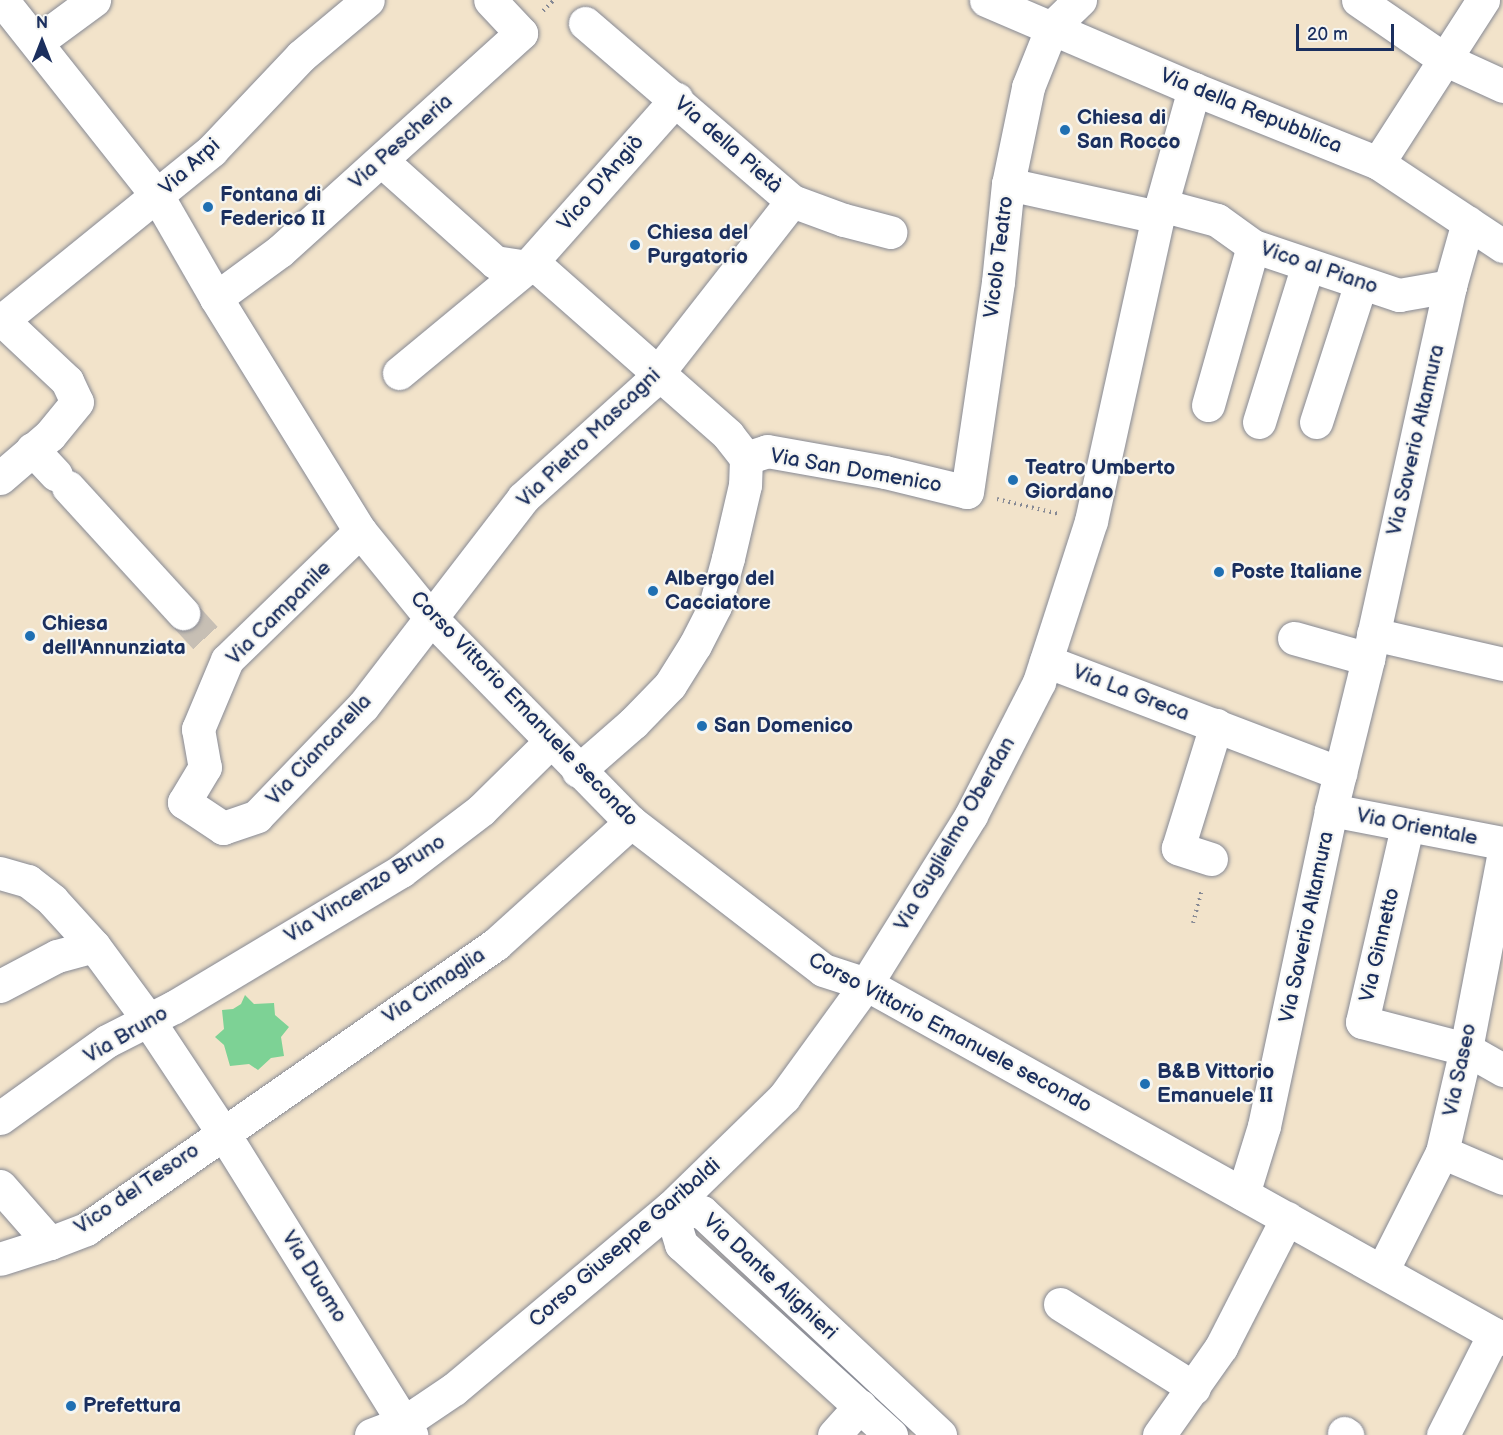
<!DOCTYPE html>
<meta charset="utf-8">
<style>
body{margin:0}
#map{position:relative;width:1503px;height:1435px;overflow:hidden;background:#f2e3ca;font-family:"Balsamiq Sans",sans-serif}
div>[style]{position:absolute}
.green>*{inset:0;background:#7dd295}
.minor-tunnel>*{height:33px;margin-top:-16.5px;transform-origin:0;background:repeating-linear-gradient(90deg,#c7bfb4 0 33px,transparent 0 49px)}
.path>*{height:4px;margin-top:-2px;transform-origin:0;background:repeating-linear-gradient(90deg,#868994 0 1.5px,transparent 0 6px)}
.roads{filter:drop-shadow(0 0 2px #868994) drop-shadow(0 0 2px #868994)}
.minor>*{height:33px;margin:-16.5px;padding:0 16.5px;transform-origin:16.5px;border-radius:16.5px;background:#fff}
.dots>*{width:16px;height:16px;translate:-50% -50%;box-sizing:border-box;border:3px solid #f6f6f2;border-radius:50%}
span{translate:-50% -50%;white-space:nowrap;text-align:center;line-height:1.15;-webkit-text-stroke:4.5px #f6f6f2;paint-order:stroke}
.street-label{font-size:21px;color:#1b2f5e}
.poi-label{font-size:21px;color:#1b2f5e;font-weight:700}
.left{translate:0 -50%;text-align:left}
.north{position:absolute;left:12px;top:12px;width:60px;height:60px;-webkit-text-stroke:4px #f6f6f2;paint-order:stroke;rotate:0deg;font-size:16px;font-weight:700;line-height:24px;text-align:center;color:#1b2f5e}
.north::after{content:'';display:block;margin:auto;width:21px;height:27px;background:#1b2f5e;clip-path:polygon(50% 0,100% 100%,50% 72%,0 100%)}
.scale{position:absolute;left:1296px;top:24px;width:98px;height:27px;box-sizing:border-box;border:3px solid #1b2f5e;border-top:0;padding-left:8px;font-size:18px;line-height:21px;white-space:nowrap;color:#1b2f5e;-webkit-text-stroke:4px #f6f6f2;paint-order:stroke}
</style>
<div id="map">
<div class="green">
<i style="clip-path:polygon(245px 995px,254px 1004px,274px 1003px,275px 1015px,289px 1027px,281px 1037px,284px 1056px,271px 1058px,258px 1070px,249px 1064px,230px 1066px,224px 1045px,215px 1037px,224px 1029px,222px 1010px,233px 1009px,241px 1004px)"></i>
</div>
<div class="minor-tunnel">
<i style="left:183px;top:613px;width:47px;rotate:47.6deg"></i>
</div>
<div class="path">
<i style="left:543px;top:11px;width:16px;rotate:-45deg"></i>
<i style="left:997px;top:499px;width:64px;rotate:13.6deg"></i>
<i style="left:1193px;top:923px;width:35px;rotate:-75deg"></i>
</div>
<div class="roads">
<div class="minor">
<i style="left:2px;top:0;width:251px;rotate:51.6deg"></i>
<i style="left:158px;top:197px;width:116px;rotate:60.1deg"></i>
<i style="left:216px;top:298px;width:274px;rotate:58.3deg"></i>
<i style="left:360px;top:531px;width:111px;rotate:50.9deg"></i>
<i style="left:430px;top:617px;width:287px;rotate:45.6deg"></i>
<i style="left:631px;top:822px;width:242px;rotate:37.6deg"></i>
<i style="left:823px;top:970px;width:45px;rotate:18deg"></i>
<i style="left:866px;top:984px;width:729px;rotate:29.13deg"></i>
<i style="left:986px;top:0;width:226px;rotate:23.2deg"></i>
<i style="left:1194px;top:89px;width:198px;rotate:21.9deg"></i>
<i style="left:1378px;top:163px;width:150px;rotate:33.6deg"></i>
<i style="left:1358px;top:0;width:104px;rotate:34.5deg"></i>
<i style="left:1444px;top:59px;width:65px;rotate:24.6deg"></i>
<i style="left:585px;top:23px;width:273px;rotate:40.7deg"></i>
<i style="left:792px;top:201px;width:55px;rotate:20.1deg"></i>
<i style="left:844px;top:220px;width:48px;rotate:14.6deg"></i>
<i style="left:37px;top:42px;width:71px;rotate:-36.4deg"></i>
<i style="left:382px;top:161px;width:152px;rotate:41.8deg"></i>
<i style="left:495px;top:262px;width:46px;rotate:8.8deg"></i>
<i style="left:540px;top:269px;width:251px;rotate:41.4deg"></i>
<i style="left:728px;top:435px;width:29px;rotate:52deg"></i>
<i style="left:746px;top:458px;width:27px;rotate:92deg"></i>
<i style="left:745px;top:485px;width:75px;rotate:103.1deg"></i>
<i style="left:728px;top:558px;width:50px;rotate:105.2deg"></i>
<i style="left:715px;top:606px;width:44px;rotate:117.1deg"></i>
<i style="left:695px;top:645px;width:47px;rotate:122deg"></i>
<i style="left:670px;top:685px;width:53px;rotate:134.2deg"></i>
<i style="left:633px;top:723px;width:73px;rotate:138.9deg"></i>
<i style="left:1378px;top:163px;width:194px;rotate:-57.2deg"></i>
<i style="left:1008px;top:184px;width:154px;rotate:12.4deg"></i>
<i style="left:1161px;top:205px;width:58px;rotate:15deg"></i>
<i style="left:1217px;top:220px;width:44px;rotate:35.8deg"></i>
<i style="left:1253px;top:246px;width:154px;rotate:18.6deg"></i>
<i style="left:1399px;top:295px;width:52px;rotate:-10deg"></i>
<i style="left:216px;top:298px;width:79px;rotate:-36.3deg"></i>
<i style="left:280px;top:251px;width:325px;rotate:-42.1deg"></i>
<i style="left:521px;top:33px;width:45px;rotate:-133.2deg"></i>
<i style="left:0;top:318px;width:92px;rotate:43.2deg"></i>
<i style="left:67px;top:381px;width:23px;rotate:65deg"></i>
<i style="left:77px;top:402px;width:43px;rotate:129.3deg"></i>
<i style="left:50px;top:435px;width:66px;rotate:139.3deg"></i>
<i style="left:0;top:322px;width:272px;rotate:-39deg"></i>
<i style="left:211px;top:151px;width:131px;rotate:-46.5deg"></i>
<i style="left:301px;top:56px;width:87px;rotate:-39.9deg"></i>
<i style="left:399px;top:373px;width:166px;rotate:-39.6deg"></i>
<i style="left:527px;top:267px;width:225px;rotate:-48.4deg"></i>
<i style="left:1208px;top:405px;width:165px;rotate:-74.2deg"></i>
<i style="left:1259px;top:422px;width:164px;rotate:-72.7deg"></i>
<i style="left:1316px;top:422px;width:146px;rotate:-72.1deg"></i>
<i style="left:32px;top:449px;width:35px;rotate:47deg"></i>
<i style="left:746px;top:458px;width:22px;rotate:-18deg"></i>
<i style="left:767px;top:451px;width:120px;rotate:10.1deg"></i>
<i style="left:885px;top:472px;width:84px;rotate:13.7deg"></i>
<i style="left:967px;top:492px;width:212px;rotate:-81.6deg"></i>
<i style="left:998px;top:282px;width:99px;rotate:-84.2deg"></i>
<i style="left:1008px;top:184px;width:99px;rotate:-78.3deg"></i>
<i style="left:1028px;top:87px;width:65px;rotate:-68.2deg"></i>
<i style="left:1052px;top:27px;width:39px;rotate:-44deg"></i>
<i style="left:68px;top:487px;width:171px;rotate:47.6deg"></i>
<i style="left:360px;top:531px;width:185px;rotate:135.9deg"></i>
<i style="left:227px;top:660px;width:75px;rotate:112.8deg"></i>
<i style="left:198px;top:729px;width:39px;rotate:80deg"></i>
<i style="left:205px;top:767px;width:41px;rotate:121deg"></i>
<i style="left:184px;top:802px;width:47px;rotate:33.7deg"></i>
<i style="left:223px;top:828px;width:36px;rotate:-19deg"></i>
<i style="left:257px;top:816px;width:153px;rotate:-46.1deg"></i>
<i style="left:363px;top:706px;width:262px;rotate:-52.4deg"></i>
<i style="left:523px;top:498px;width:170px;rotate:-42.1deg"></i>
<i style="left:649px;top:384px;width:232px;rotate:-52deg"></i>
<i style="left:1373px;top:634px;width:133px;rotate:13deg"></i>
<i style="left:1294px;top:638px;width:77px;rotate:15.8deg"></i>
<i style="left:1046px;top:661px;width:315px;rotate:20.9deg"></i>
<i style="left:1331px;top:810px;width:175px;rotate:10.9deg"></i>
<i style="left:1407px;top:827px;width:200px;rotate:103deg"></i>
<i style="left:1362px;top:1022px;width:107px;rotate:14.6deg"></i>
<i style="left:1466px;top:1049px;width:43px;rotate:29.6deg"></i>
<i style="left:1211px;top:859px;width:35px;rotate:-162deg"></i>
<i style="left:1178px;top:848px;width:129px;rotate:-72.8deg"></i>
<i style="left:0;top:873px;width:29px;rotate:16deg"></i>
<i style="left:28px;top:881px;width:31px;rotate:38deg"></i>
<i style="left:52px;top:900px;width:62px;rotate:47.6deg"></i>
<i style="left:94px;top:946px;width:81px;rotate:53.6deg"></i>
<i style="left:142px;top:1011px;width:154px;rotate:56.4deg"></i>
<i style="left:227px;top:1139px;width:349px;rotate:58.1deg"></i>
<i style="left:0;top:986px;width:64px;rotate:-27.8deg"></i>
<i style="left:57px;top:956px;width:38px;rotate:-15deg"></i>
<i style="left:0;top:1118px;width:132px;rotate:-35.7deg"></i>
<i style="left:107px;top:1041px;width:75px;rotate:-26.9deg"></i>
<i style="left:174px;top:1007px;width:265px;rotate:-30.9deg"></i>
<i style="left:401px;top:871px;width:101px;rotate:-37.3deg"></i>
<i style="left:481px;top:810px;width:97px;rotate:-44.6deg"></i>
<i style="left:1442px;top:1152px;width:66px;rotate:23.1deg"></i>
<i style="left:0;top:1186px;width:76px;rotate:48.7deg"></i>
<i style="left:50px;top:1243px;width:52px;rotate:162.3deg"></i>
<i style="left:1243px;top:1194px;width:71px;rotate:-72.8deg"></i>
<i style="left:1264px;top:1126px;width:323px;rotate:-78deg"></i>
<i style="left:1331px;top:810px;width:155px;rotate:-76.2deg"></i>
<i style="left:1368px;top:659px;width:382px;rotate:-77.6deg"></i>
<i style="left:1450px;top:286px;width:66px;rotate:-74.3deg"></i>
<i style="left:670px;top:1208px;width:32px;rotate:7deg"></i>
<i style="left:702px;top:1212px;width:326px;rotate:43.1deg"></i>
<i style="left:670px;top:1208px;width:38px;rotate:73deg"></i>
<i style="left:681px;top:1244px;width:284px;rotate:42.3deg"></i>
<i style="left:50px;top:1243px;width:39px;rotate:-21deg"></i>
<i style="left:86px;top:1229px;width:499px;rotate:-34.8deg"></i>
<i style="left:496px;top:944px;width:182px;rotate:-42.1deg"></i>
<i style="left:1382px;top:1271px;width:133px;rotate:-63.2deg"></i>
<i style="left:1442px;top:1152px;width:106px;rotate:-76.9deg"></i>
<i style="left:1466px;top:1049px;width:197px;rotate:-79.1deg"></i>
<i style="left:1060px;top:1304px;width:158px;rotate:32.1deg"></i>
<i style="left:1344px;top:1433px;width:4px;rotate:34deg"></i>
<i style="left:371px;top:1435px;width:36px;rotate:-21deg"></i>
<i style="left:405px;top:1422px;width:59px;rotate:-34deg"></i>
<i style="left:454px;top:1389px;width:282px;rotate:-40deg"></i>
<i style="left:670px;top:1208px;width:159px;rotate:-44.2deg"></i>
<i style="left:784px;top:1097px;width:140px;rotate:-54deg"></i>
<i style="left:866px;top:984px;width:199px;rotate:-58.1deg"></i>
<i style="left:971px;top:815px;width:149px;rotate:-62.9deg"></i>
<i style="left:1039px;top:682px;width:169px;rotate:-72.1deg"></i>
<i style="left:1091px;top:521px;width:311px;rotate:-77.6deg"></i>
<i style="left:1158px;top:217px;width:133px;rotate:-74.3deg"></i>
<i style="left:834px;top:1435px;width:39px;rotate:-48deg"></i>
<i style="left:1159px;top:1435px;width:108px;rotate:-54.8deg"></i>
<i style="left:1221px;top:1347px;width:145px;rotate:-62.9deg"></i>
<i style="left:1443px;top:1435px;width:113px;rotate:-63.2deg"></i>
</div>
</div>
<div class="dots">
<i style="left:1065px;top:130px;background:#1f6fb2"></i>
<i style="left:208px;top:207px;background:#1f6fb2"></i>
<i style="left:635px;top:245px;background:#1f6fb2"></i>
<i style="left:1013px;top:480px;background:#1f6fb2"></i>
<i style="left:1219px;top:572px;background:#1f6fb2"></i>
<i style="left:653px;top:591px;background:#1f6fb2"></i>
<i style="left:30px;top:636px;background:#1f6fb2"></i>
<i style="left:702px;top:726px;background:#1f6fb2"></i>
<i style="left:1145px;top:1084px;background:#1f6fb2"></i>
<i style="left:71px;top:1406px;background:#1f6fb2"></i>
</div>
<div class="street-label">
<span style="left:1251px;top:111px;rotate:22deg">Via della Repubblica</span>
<span style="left:401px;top:142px;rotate:-42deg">Via Pescheria</span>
<span style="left:728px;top:145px;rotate:41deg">Via della Pietà</span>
<span style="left:190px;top:167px;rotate:-42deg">Via Arpi</span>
<span style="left:601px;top:183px;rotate:-49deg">Vico D'Angiò</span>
<span style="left:999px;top:257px;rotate:-83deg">Vicolo Teatro</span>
<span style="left:1319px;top:268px;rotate:19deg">Vico al Piano</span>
<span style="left:589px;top:438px;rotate:-44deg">Via Pietro Mascagni</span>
<span style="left:1416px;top:440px;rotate:-77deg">Via Saverio Altamura</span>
<span style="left:856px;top:471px;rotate:10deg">Via San Domenico</span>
<span style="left:279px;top:613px;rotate:-45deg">Via Campanile</span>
<span style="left:1131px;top:693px;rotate:21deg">Via La Greca</span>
<span style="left:524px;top:709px;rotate:46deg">Corso Vittorio Emanuele secondo</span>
<span style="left:319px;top:750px;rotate:-47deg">Via Ciancarella</span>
<span style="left:1417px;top:827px;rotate:11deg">Via Orientale</span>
<span style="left:955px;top:834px;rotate:-60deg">Via Guglielmo Oberdan</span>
<span style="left:365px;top:889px;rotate:-32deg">Via Vincenzo Bruno</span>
<span style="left:1307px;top:927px;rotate:-78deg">Via Saverio Altamura</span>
<span style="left:1380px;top:945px;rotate:-77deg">Via Ginnetto</span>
<span style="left:434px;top:986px;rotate:-34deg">Via Cimaglia</span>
<span style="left:950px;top:1033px;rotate:28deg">Corso Vittorio Emanuele secondo</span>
<span style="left:126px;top:1035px;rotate:-30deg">Via Bruno</span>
<span style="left:1460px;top:1070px;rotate:-78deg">Via Saseo</span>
<span style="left:137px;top:1189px;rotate:-34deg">Vico del Tesoro</span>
<span style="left:625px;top:1243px;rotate:-41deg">Corso Giuseppe Garibaldi</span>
<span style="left:314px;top:1277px;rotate:58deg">Via Duomo</span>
<span style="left:770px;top:1277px;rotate:43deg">Via Dante Alighieri</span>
</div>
<div class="poi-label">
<span class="left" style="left:1077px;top:130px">Chiesa di<br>San Rocco</span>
<span class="left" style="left:220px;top:207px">Fontana di<br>Federico II</span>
<span class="left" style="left:647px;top:245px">Chiesa del<br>Purgatorio</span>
<span class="left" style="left:1025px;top:480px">Teatro Umberto<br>Giordano</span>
<span class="left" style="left:1231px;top:572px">Poste Italiane</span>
<span class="left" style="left:665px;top:591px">Albergo del<br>Cacciatore</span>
<span class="left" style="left:42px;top:636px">Chiesa<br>dell'Annunziata</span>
<span class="left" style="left:714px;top:726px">San Domenico</span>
<span class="left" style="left:1157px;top:1084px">B&amp;B Vittorio<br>Emanuele II</span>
<span class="left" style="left:83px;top:1406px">Prefettura</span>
</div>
<div class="north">N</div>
<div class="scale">20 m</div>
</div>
